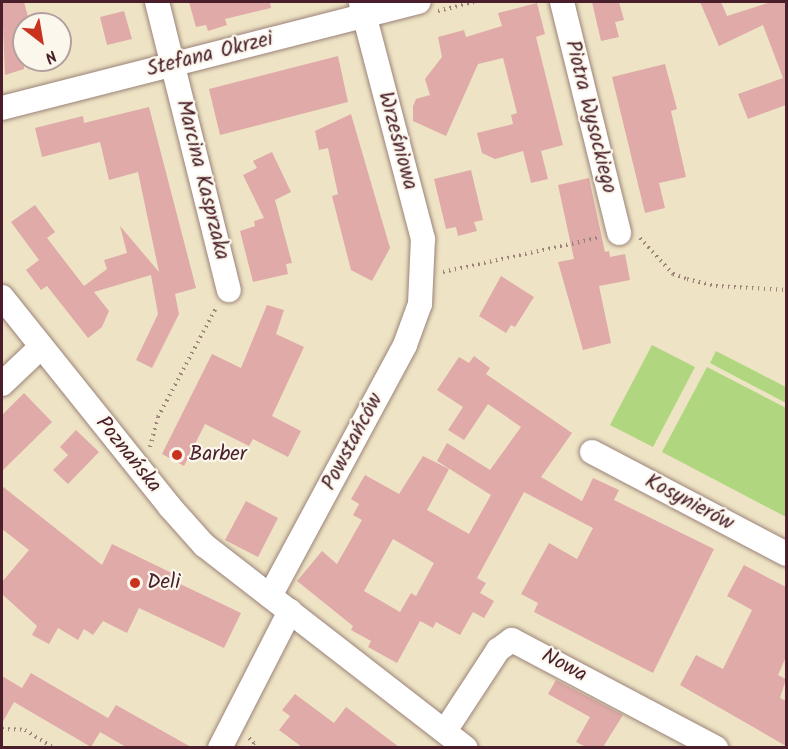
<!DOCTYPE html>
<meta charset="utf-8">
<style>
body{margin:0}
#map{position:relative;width:788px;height:749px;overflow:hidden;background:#eee4c5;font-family:Kalam,sans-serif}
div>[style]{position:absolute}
.green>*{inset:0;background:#b0d67f}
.building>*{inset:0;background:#dfaaa8}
.path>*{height:4px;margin-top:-2px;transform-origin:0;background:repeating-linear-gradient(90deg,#9c8278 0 1.5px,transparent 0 6px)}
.roads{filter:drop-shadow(0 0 2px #9c8278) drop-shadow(0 0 2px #9c8278)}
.minor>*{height:24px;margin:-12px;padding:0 12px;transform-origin:12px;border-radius:12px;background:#fff}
.dots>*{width:16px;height:16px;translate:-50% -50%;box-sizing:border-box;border:3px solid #fbf7ec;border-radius:50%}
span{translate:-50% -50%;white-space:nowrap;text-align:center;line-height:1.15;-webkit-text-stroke:4.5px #fbf7ec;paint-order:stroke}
.street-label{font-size:21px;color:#4a1f2b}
.poi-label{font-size:21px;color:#4a1f2b}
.left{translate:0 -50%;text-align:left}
.frame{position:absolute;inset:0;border:3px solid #4a1f2b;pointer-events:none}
.north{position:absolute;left:12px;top:12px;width:60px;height:60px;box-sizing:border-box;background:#fbf7ec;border:2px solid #b4a19f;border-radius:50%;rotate:149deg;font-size:16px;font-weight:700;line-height:24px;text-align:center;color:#4a1f2b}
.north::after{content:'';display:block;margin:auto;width:21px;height:27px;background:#c8321e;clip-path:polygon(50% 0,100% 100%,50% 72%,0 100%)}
</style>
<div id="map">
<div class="green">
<i style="clip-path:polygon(652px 345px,695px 367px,653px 447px,610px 425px)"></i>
<i style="clip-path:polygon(716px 351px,786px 387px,786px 403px,710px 363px)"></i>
<i style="clip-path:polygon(707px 367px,786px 408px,786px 517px,662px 452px)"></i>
</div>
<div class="building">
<i style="clip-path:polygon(2px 2px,24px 2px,30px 24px,24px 24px,24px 69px,5px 75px)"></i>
<i style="clip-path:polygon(189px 2px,270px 2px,271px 8px,225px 19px,227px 25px,208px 31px,206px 25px,196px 27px)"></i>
<i style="clip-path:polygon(592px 2px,619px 2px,624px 20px,615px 22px,619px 37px,601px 41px)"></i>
<i style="clip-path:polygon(700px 2px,721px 2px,727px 16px,771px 2px,786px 2px,786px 105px,748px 119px,738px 94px,783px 78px,763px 25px,719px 46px)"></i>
<i style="clip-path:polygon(537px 3px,545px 34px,536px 37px,563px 145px,541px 151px,548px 179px,531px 183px,523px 151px,495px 159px,482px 153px,477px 133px,513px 124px,511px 115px,517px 113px,503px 58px,478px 64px,446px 136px,413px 121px,413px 106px,416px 99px,430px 95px,425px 79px,442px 57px,438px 37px,464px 30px,466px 37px,502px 26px,498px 13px)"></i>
<i style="clip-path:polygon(124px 11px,132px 39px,107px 45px,100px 17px)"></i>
<i style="clip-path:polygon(338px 56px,348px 102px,220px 135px,209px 89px)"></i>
<i style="clip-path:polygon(665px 64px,677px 109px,671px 111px,686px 177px,659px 183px,665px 208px,645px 213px,612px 77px)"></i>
<i style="clip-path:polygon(149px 107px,196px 288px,175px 294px,179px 314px,152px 368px,136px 360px,158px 314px,151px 275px,94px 292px,109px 311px,102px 327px,88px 338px,47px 286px,41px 290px,26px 270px,39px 260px,11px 222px,35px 205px,55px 232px,47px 238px,84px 286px,107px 269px,104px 260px,127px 253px,120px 226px,159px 272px,138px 172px,109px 180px,100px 142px,42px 157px,35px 128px,83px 116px,84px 123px)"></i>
<i style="clip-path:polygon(351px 114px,390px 248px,372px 281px,351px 270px,332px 196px,338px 194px,328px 148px,319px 150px,315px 131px)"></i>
<i style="clip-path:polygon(272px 152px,291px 192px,275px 200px,292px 263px,286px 264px,288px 274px,253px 282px,240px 231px,255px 226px,254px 221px,264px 218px,243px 175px,257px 168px,253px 161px)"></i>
<i style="clip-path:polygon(471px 170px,483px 220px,474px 222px,477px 231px,458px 236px,456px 227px,446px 229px,434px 179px)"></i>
<i style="clip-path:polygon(589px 178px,605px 252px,609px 251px,610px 257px,625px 254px,630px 280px,599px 286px,611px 343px,583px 350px,558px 262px,574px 259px,558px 185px)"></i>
<i style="clip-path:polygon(501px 276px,534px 297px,515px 327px,511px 325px,506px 333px,479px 316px)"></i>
<i style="clip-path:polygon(267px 305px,284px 310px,276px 334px,304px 347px,272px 416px,301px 431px,288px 457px,253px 439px,249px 446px,205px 424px,184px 466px,162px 454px,212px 354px,241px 368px)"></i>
<i style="clip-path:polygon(evenodd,474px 356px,490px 368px,486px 374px,572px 433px,541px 477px,582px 501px,593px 478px,619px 490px,614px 500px,714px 549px,653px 673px,534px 612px,538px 603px,521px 594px,549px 543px,577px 559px,593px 528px,524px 492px,477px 578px,486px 583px,480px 593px,494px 601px,484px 618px,473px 612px,460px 635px,436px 622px,433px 628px,420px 621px,397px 663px,368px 647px,371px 641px,351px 630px,353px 626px,297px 581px,322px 551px,337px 564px,362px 520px,353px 515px,359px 504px,351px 499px,365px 475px,399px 494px,423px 456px,449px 469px,427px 510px,469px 534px,491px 495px,437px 461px,447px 443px,490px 470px,521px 427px,488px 404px,464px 440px,448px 430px,463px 407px,437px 390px,459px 357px,469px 363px,474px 356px,393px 539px,434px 563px,416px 596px,411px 593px,400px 612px,364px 591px,393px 539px)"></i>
<i style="clip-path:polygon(24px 393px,52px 422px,2px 471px,2px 415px)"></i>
<i style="clip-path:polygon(76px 430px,99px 452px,68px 484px,53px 470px,68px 455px,60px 447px)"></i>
<i style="clip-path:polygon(2px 486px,102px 565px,112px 544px,178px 576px,176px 582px,241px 613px,224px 648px,139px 608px,127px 633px,103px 621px,93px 635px,84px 629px,78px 640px,58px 628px,49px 644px,32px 635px,37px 626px,2px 594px,2px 582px,29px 550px,2px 529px)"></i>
<i style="clip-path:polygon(246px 501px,278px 518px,258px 557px,225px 540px)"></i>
<i style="clip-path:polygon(744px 565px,786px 587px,786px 657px,778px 675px,786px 679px,780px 698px,786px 701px,786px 746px,680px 685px,696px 655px,723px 669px,752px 610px,727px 596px)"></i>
<i style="clip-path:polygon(31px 673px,108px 718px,116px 705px,191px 747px,126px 747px,100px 732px,91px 747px,14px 702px,2px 723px,2px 676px,22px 688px)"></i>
<i style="clip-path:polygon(556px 680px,623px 715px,603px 747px,586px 747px,576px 742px,590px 717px,548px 694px)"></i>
<i style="clip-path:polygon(295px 694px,334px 723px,346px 707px,399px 747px,302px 747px,279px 730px,290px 716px,282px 710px)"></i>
</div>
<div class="path">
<i style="left:438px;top:11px;width:37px;rotate:-14deg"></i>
<i style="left:640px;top:238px;width:49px;rotate:47.5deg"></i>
<i style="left:673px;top:274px;width:15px;rotate:20deg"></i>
<i style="left:687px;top:279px;width:30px;rotate:14deg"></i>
<i style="left:716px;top:286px;width:70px;rotate:3.3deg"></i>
<i style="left:443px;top:272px;width:158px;rotate:-12.4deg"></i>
<i style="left:150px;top:447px;width:31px;rotate:-75deg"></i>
<i style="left:158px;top:417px;width:123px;rotate:-62deg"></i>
<i style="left:2px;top:729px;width:23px;rotate:2deg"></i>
<i style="left:25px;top:730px;width:34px;rotate:32deg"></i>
<i style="left:249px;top:738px;width:7px;rotate:45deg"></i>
<i style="left:254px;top:743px;width:6px;rotate:121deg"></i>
</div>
<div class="roads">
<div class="minor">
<i style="left:157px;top:2px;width:297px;rotate:76deg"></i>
<i style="left:562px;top:2px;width:238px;rotate:76.1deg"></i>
<i style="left:2px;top:108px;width:430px;rotate:-14.3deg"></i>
<i style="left:2px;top:297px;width:269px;rotate:51.3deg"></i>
<i style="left:170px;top:507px;width:51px;rotate:48.2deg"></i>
<i style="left:204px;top:545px;width:331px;rotate:37.8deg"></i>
<i style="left:2px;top:384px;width:54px;rotate:-43.5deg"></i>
<i style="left:592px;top:452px;width:219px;rotate:27.7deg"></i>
<i style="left:270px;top:596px;width:285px;rotate:-61.7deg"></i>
<i style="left:405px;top:345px;width:44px;rotate:-69.9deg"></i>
<i style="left:420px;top:304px;width:65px;rotate:-87.4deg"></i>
<i style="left:423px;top:239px;width:245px;rotate:-104.7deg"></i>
<i style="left:445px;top:731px;width:97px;rotate:-56.8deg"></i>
<i style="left:498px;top:650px;width:17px;rotate:-36deg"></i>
<i style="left:512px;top:640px;width:231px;rotate:27.9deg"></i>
<i style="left:220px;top:748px;width:154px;rotate:-62.9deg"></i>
</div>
</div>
<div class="dots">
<i style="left:177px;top:455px;background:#c8321e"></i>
<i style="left:135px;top:583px;background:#c8321e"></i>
</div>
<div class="street-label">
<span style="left:210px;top:55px;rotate:-14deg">Stefana Okrzei</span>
<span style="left:590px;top:117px;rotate:76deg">Piotra Wysockiego</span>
<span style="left:397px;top:141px;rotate:75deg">Wrześniowa</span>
<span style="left:202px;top:180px;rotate:76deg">Marcina Kasprzaka</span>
<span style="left:353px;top:442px;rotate:-62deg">Powstańców</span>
<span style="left:128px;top:455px;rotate:51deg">Poznańska</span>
<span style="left:689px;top:503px;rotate:28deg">Kosynierów</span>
<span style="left:564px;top:666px;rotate:28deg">Nowa</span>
</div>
<div class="poi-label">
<span class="left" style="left:189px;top:455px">Barber</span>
<span class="left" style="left:147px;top:583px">Deli</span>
</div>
<div class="frame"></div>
<div class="north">N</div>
</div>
